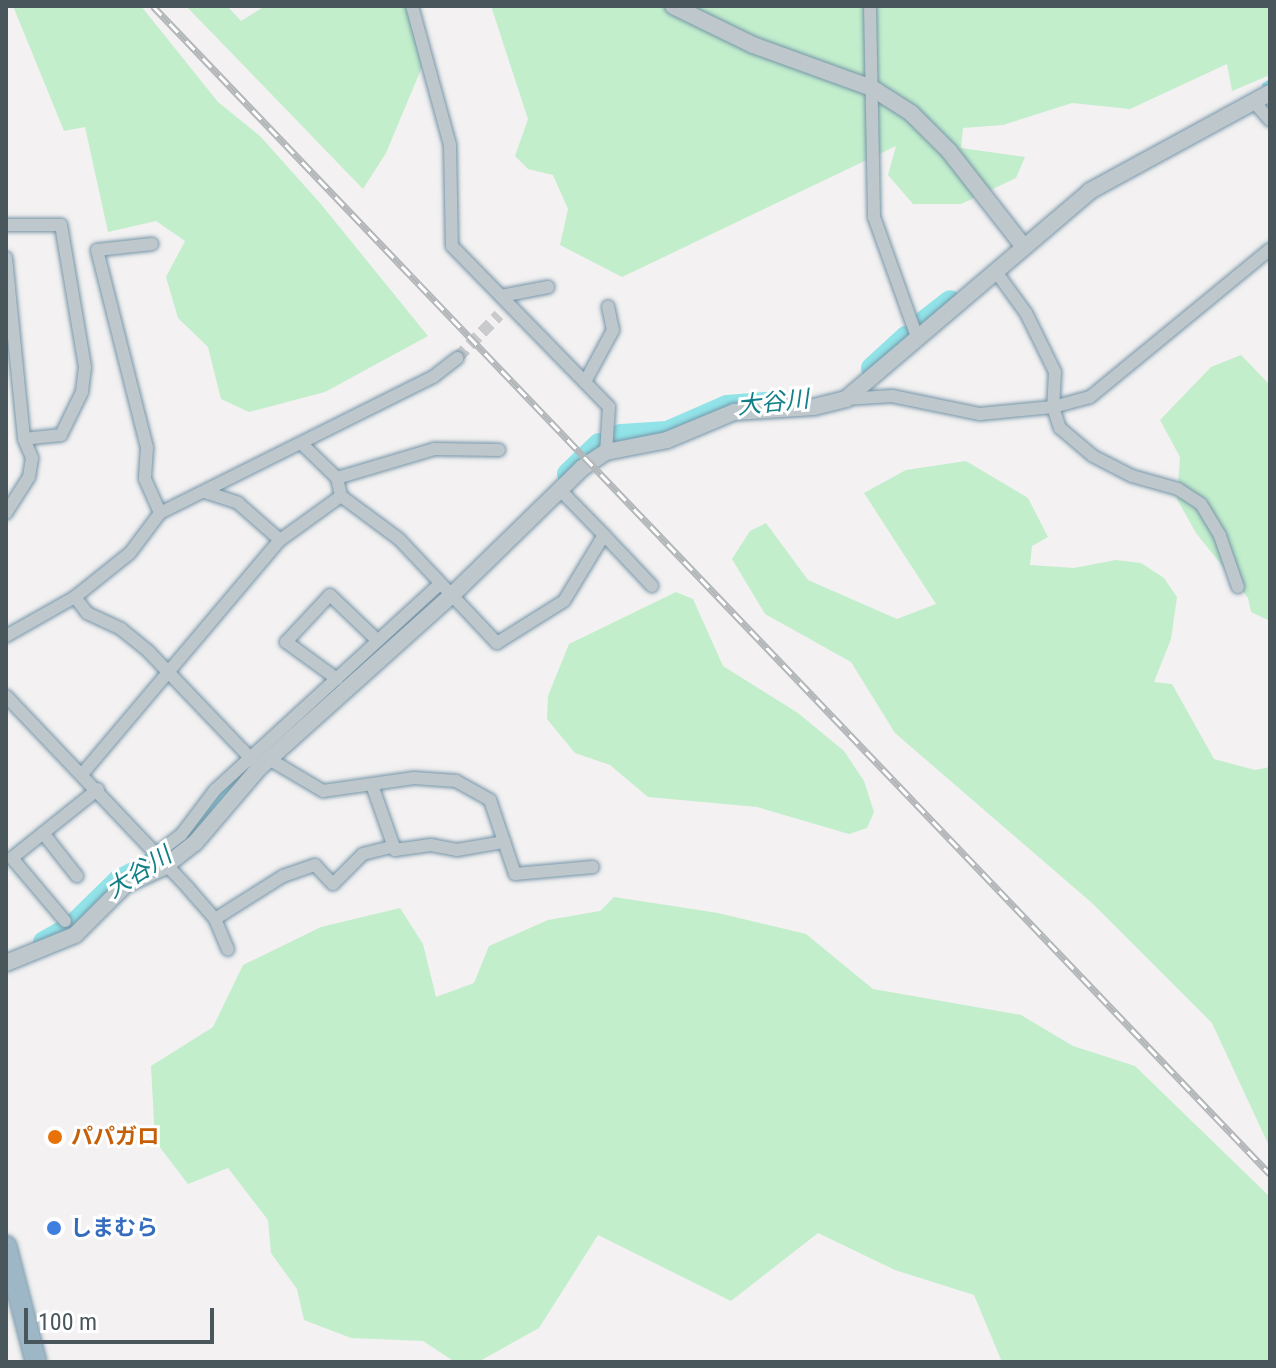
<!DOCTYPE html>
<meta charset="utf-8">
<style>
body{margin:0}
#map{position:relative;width:1276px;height:1368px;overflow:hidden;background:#f3f1f1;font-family:"Roboto Condensed","Noto Sans JP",sans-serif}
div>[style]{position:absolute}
.green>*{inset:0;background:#c2eecc}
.stream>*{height:4px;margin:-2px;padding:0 2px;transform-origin:2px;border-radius:2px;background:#91e3e8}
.river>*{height:22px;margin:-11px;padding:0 11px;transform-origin:11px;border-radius:11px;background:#91e3e8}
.minor-tunnel>*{height:12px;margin-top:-6px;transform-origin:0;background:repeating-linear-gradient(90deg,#c8cacc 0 12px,transparent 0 18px)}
.roads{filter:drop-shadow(0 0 2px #7695a8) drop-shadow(0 0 2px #7695a8)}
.minor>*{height:12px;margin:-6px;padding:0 6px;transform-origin:6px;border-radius:6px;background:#bdc7cc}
.tertiary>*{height:16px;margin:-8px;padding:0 8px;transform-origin:8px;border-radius:8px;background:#bdc7cc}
.trunk>*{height:20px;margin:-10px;padding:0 10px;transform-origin:10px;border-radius:10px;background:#9eb7c6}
.rail>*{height:7px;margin-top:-3.5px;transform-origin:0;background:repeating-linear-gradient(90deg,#fff 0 12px,#b3b7ba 0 24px);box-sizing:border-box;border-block:2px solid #b3b7ba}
.dots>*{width:22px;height:22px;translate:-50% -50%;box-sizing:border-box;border:4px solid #fff;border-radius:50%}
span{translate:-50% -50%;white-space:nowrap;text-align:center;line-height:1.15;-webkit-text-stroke:6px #fff;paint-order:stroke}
.food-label{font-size:22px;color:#c56008;font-weight:700}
.left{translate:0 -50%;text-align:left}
.shop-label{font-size:22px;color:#366cbe;font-weight:700}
.water-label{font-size:24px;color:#138088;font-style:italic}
.frame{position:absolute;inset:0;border:8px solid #49575d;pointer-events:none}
.scale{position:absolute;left:24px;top:1308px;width:190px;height:36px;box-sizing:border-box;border:4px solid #49575d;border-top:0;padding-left:10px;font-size:24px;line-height:28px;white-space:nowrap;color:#49575d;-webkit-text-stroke:6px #fff;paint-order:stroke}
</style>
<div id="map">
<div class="green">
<i style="clip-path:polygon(13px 6px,141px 6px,218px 102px,260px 136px,320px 203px,428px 336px,325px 392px,249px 412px,221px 399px,208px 347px,178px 318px,166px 277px,185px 241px,156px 221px,108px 232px,85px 127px,64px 131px)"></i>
<i style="clip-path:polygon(186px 6px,227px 6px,241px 21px,265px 6px,408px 6px,422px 67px,386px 153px,363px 189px)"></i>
<i style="clip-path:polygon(491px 6px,1270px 6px,1270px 75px,1232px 91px,1227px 64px,1130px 109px,1072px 103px,1003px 125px,963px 128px,961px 148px,1025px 157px,1016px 178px,961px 204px,913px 204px,888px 175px,896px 146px,622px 277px,560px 245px,568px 209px,553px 175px,528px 169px,515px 156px,528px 119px)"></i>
<i style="clip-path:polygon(1241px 355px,1270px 385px,1270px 621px,1251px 612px,1248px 598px,1196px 533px,1177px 499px,1180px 457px,1160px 420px,1211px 367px)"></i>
<i style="clip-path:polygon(966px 461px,1028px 498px,1048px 537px,1032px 546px,1030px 565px,1074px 568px,1116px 560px,1141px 563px,1164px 578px,1177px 597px,1171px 639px,1154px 682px,1172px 684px,1214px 759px,1255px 770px,1270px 767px,1270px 1148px,1212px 1023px,1092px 903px,895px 733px,851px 662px,765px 614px,732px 559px,750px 531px,766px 523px,808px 580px,897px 619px,936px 604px,864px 493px,906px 470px)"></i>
<i style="clip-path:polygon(676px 592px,693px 599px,723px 666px,798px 713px,844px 751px,864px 781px,874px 812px,867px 828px,849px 834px,757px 807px,648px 797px,610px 765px,575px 753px,547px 719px,548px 696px,569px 644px)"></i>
<i style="clip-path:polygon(614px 897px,718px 913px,806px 934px,873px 989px,1021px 1015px,1073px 1046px,1135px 1066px,1270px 1197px,1270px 1362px,1002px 1362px,974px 1295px,895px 1270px,818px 1233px,731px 1301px,598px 1235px,539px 1328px,478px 1362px,455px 1362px,423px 1341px,351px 1338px,304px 1320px,297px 1289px,271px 1253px,268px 1220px,228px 1168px,188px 1184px,155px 1141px,151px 1066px,213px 1027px,243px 965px,321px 927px,400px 908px,423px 944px,436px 997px,474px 983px,489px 946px,548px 920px,600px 911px)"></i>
</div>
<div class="stream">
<i style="left:1264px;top:85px;width:7px;rotate:-34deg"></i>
</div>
<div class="river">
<i style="left:921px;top:324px;width:37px;rotate:-38deg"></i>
<i style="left:872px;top:368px;width:47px;rotate:-42.4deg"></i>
<i style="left:621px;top:435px;width:46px;rotate:-3.7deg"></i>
<i style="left:667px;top:432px;width:65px;rotate:-23.4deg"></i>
<i style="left:727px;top:406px;width:50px;rotate:-4.6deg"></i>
<i style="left:568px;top:474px;width:43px;rotate:-44.1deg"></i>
<i style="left:44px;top:942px;width:31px;rotate:-29deg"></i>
<i style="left:71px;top:927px;width:66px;rotate:-44.4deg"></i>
<i style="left:118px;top:881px;width:67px;rotate:-27.7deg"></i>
<i style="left:177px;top:850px;width:115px;rotate:-48.5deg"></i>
</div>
<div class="minor-tunnel">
<i style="left:457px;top:358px;width:60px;rotate:-45.7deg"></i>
</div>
<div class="roads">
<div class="minor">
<i style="left:412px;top:6px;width:144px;rotate:74.7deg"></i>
<i style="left:450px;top:145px;width:101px;rotate:88.9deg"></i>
<i style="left:452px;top:246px;width:225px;rotate:45.7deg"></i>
<i style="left:609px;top:407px;width:45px;rotate:93.8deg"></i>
<i style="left:870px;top:6px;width:211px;rotate:88.9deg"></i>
<i style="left:874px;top:217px;width:127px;rotate:70.3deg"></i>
<i style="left:1255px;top:103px;width:23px;rotate:49deg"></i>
<i style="left:6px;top:225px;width:55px"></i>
<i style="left:61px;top:225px;width:144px;rotate:80.4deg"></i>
<i style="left:85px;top:367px;width:25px;rotate:97deg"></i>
<i style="left:82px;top:392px;width:48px;rotate:116deg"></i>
<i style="left:61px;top:435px;width:37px;rotate:174deg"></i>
<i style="left:152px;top:244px;width:55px;rotate:173.8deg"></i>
<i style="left:97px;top:250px;width:204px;rotate:75.8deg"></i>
<i style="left:147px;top:448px;width:31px;rotate:94deg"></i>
<i style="left:145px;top:479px;width:37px;rotate:66deg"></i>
<i style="left:6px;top:258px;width:182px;rotate:84.3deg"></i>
<i style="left:24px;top:439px;width:21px;rotate:67deg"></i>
<i style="left:32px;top:458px;width:19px;rotate:99deg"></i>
<i style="left:29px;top:477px;width:43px;rotate:122.6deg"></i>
<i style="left:997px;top:273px;width:49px;rotate:54.1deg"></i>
<i style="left:1026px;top:313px;width:66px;rotate:63.8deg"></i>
<i style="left:1055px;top:372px;width:35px;rotate:93deg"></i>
<i style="left:1053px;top:407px;width:22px;rotate:72deg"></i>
<i style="left:1060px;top:428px;width:43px;rotate:40.3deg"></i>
<i style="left:1093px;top:456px;width:44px;rotate:27.1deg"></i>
<i style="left:1132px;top:476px;width:48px;rotate:15.8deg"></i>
<i style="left:1178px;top:489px;width:27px;rotate:33deg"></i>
<i style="left:1201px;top:504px;width:37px;rotate:59deg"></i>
<i style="left:1220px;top:536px;width:54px;rotate:70.6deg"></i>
<i style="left:501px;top:296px;width:48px;rotate:-10.8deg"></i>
<i style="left:585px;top:382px;width:59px;rotate:-61.7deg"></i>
<i style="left:613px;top:330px;width:24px;rotate:-102deg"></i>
<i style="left:846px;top:399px;width:46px;rotate:-3.7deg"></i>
<i style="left:892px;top:396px;width:90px;rotate:11.6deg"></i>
<i style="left:980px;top:414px;width:73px;rotate:-5.5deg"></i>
<i style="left:1053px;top:407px;width:38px;rotate:-15deg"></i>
<i style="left:1090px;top:397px;width:233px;rotate:-39.4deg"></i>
<i style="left:303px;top:445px;width:47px;rotate:44.1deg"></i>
<i style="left:337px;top:478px;width:18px;rotate:77deg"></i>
<i style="left:341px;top:496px;width:72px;rotate:36.6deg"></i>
<i style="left:399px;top:539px;width:143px;rotate:46.7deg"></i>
<i style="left:497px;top:643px;width:79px;rotate:-32.1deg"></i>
<i style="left:564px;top:601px;width:77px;rotate:-58.8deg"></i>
<i style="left:604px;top:535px;width:62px;rotate:-134.3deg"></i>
<i style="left:337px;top:478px;width:101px;rotate:-16.6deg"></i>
<i style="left:434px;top:449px;width:65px;rotate:0.9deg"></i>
<i style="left:205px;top:492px;width:35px;rotate:18deg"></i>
<i style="left:238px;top:503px;width:56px;rotate:41.4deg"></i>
<i style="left:604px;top:535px;width:70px;rotate:46.7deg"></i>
<i style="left:75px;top:597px;width:20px;rotate:53deg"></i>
<i style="left:87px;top:613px;width:38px;rotate:25deg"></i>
<i style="left:121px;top:629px;width:36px;rotate:39deg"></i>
<i style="left:149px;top:652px;width:151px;rotate:46.3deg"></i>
<i style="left:6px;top:636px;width:79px;rotate:-29.5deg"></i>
<i style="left:75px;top:597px;width:70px;rotate:-38.7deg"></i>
<i style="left:130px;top:553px;width:50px;rotate:-53.1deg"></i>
<i style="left:160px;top:513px;width:305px;rotate:-26.5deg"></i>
<i style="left:433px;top:377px;width:31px;rotate:-38deg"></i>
<i style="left:337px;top:679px;width:63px;rotate:-144deg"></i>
<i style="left:286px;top:642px;width:64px;rotate:-46.9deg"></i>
<i style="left:330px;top:595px;width:66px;rotate:43.8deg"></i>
<i style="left:6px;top:696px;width:265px;rotate:46.5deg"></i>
<i style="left:188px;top:888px;width:41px;rotate:48.9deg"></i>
<i style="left:215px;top:919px;width:33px;rotate:67deg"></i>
<i style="left:269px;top:759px;width:63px;rotate:30.7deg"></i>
<i style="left:323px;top:791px;width:92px;rotate:-8.1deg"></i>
<i style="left:414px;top:778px;width:42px;rotate:4.1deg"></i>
<i style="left:456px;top:781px;width:39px;rotate:29deg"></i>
<i style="left:490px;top:800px;width:78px;rotate:71.3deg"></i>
<i style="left:515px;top:874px;width:78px;rotate:-5.1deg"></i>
<i style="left:83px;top:773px;width:305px;rotate:-49.8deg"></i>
<i style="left:280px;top:540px;width:75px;rotate:-35.8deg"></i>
<i style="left:372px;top:785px;width:69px;rotate:70.5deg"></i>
<i style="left:395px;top:850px;width:36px;rotate:-8deg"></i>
<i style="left:431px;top:845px;width:26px;rotate:11deg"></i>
<i style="left:457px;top:850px;width:48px;rotate:-9.7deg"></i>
<i style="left:43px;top:833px;width:55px;rotate:51.7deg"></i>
<i style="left:155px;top:855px;width:33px;rotate:-38deg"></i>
<i style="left:181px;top:835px;width:56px;rotate:-52.9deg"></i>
<i style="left:215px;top:790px;width:305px;rotate:-42.5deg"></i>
<i style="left:215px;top:919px;width:80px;rotate:-32.3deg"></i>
<i style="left:283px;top:876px;width:34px;rotate:-19deg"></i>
<i style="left:315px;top:865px;width:26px;rotate:47deg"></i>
<i style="left:333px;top:884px;width:42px;rotate:-45deg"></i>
<i style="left:363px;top:854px;width:32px;rotate:-14deg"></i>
<i style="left:65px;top:921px;width:82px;rotate:-130.1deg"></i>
<i style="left:12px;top:858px;width:110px;rotate:-38.7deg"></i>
</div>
<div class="tertiary">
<i style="left:673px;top:6px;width:89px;rotate:26deg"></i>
<i style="left:753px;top:45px;width:127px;rotate:19.9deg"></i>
<i style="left:872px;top:88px;width:46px;rotate:32.7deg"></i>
<i style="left:911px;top:113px;width:54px;rotate:45deg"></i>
<i style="left:949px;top:151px;width:122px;rotate:52deg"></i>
<i style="left:6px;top:963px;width:74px;rotate:-22.1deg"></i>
<i style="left:75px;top:935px;width:71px;rotate:-45deg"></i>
<i style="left:125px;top:885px;width:43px;rotate:-24.8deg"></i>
<i style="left:164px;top:867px;width:39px;rotate:-38deg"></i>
<i style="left:195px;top:843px;width:99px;rotate:-49.5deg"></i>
<i style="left:259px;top:768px;width:258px;rotate:-41.9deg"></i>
<i style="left:451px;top:596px;width:183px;rotate:-44.3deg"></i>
<i style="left:582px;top:468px;width:29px;rotate:-34deg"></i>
<i style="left:606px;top:452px;width:62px;rotate:-11.1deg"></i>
<i style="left:667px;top:440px;width:73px;rotate:-22.7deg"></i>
<i style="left:734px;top:412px;width:80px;rotate:-3.6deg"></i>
<i style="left:814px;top:407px;width:33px;rotate:-14deg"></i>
<i style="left:846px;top:399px;width:321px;rotate:-40.4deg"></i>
<i style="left:1090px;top:191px;width:205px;rotate:-28.6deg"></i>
</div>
<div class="trunk">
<i style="left:6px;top:1246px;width:120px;rotate:75.5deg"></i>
</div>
</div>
<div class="rail">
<i style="left:153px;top:6px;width:1616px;rotate:46.28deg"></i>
</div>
<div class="dots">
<i style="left:55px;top:1137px;background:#e8710a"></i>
<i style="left:54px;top:1228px;background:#3f7fe0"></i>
</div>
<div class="food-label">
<span class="left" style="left:71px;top:1137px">パパガロ</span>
</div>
<div class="shop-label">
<span class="left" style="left:70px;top:1228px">しまむら</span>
</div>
<div class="water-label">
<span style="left:773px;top:403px;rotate:-6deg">大谷川</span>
<span style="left:139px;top:873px;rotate:-33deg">大谷川</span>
</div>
<div class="frame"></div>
<div class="scale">100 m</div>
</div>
